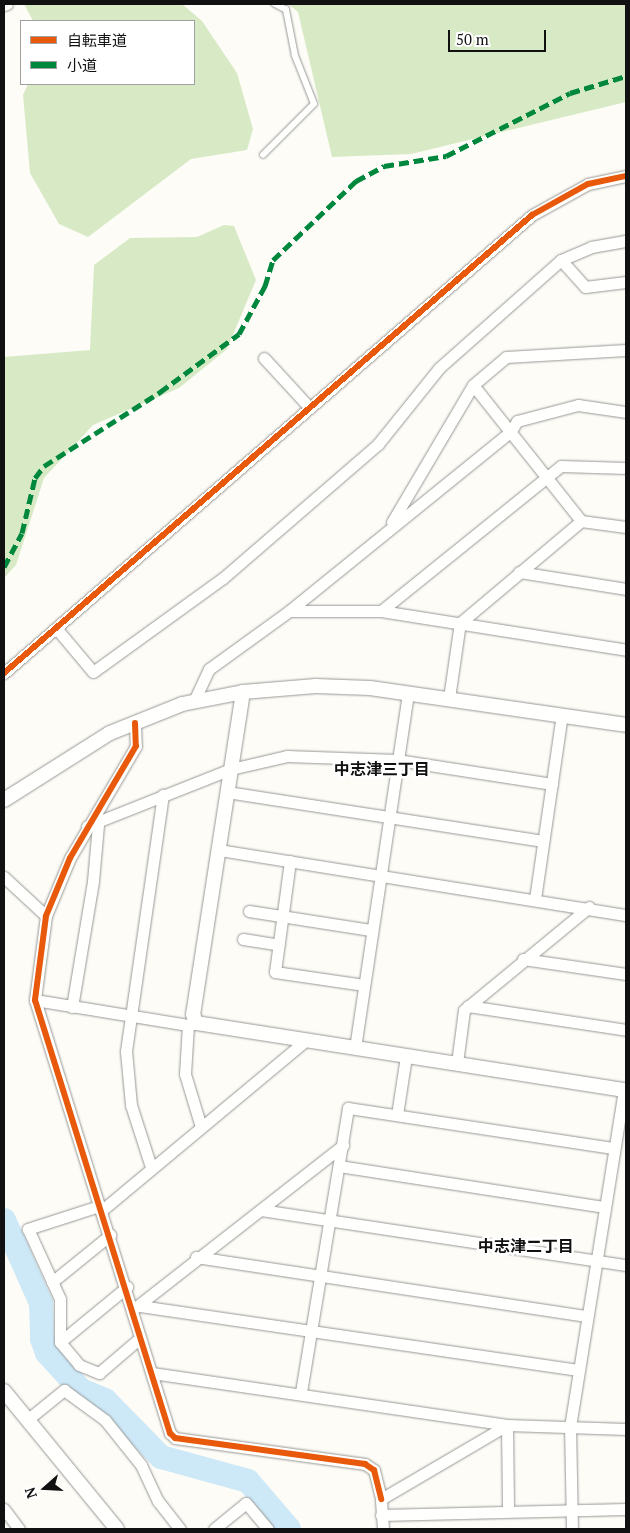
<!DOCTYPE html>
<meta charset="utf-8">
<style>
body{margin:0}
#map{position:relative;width:630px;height:1533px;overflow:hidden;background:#fdfcf7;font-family:"PT Serif","Noto Sans JP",serif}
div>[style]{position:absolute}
.forest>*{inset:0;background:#d8eac5}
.river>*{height:24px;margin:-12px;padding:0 12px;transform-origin:12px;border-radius:12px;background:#cde8f7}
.roads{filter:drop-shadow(0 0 1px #979795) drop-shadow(0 0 1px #979795)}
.service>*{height:5.5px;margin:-2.75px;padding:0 2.75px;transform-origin:2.75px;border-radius:2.75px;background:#fffffe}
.minor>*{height:11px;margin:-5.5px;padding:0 5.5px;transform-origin:5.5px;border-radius:5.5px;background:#fffffe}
.tertiary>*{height:14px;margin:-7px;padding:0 7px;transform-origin:7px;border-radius:7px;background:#fffffe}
.quiet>*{height:5px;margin-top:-2.5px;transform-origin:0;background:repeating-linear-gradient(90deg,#00873e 0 10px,transparent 0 15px)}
.cycleway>*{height:6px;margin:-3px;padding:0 3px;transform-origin:3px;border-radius:3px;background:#e8590c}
span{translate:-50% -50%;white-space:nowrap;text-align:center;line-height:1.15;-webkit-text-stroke:5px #fff;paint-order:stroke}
.neighbourhood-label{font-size:16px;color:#111;font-weight:700}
.frame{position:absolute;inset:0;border:5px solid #111;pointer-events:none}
.legend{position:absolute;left:20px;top:20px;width:175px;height:65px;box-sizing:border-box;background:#fff;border:1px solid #a0a0a0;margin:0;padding:6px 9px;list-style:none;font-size:15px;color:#111}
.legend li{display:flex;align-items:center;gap:10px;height:25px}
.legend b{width:25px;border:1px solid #a0a0a0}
.north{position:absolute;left:20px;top:1463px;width:50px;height:50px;-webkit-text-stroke:4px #fff;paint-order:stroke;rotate:251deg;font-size:14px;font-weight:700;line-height:20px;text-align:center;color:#111}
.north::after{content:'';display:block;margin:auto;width:18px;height:22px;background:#111;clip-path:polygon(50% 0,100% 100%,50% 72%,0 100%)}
.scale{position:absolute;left:448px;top:30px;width:98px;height:22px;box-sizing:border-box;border:2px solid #111;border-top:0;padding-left:6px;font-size:15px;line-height:18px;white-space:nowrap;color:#111;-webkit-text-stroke:4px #fff;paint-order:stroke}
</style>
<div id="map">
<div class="forest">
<i style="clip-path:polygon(24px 4px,182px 4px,202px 21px,237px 73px,253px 129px,247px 150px,191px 159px,88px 237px,59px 224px,30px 173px,23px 95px,28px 84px,194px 84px,194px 21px,33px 21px)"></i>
<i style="clip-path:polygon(288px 4px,626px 4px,626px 102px,411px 154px,332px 157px,298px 12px)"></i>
<i style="clip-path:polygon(224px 225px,234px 226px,256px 280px,227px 349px,179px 388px,93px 425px,44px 478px,16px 565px,4px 578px,4px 357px,90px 350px,94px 265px,130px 238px,197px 237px)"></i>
</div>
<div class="river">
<i style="left:4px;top:1220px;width:91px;rotate:66deg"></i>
<i style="left:41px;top:1303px;width:36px;rotate:88deg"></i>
<i style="left:42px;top:1339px;width:15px;rotate:70deg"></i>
<i style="left:47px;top:1353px;width:50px;rotate:47.4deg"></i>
<i style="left:81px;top:1390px;width:26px;rotate:23deg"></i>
<i style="left:105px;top:1400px;width:80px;rotate:45.5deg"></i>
<i style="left:161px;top:1457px;width:90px;rotate:15.4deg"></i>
<i style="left:248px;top:1481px;width:63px;rotate:49.5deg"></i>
</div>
<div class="roads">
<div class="service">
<i style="left:263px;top:155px;width:72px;rotate:-45deg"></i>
<i style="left:314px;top:104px;width:52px;rotate:-111.6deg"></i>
<i style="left:295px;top:56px;width:47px;rotate:-101.1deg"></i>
<i style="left:286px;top:10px;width:13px;rotate:-153deg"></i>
</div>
<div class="minor">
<i style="left:4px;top:5px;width:3px;rotate:-18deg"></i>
<i style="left:561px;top:260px;width:36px;rotate:48deg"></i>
<i style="left:585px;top:287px;width:41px;rotate:-7deg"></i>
<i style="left:264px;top:358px;width:67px;rotate:47.4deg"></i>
<i style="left:473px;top:385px;width:174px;rotate:51.5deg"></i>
<i style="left:581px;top:521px;width:45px;rotate:7.6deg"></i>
<i style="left:392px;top:522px;width:159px;rotate:-59.4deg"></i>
<i style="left:473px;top:385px;width:43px;rotate:-40.3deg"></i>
<i style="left:506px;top:357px;width:120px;rotate:-3.3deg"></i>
<i style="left:519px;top:572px;width:108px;rotate:9deg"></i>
<i style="left:289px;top:611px;width:92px"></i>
<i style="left:381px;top:611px;width:248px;rotate:9deg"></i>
<i style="left:381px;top:611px;width:231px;rotate:-38.9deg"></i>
<i style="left:561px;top:466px;width:65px;rotate:1.8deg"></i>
<i style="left:56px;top:628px;width:57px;rotate:49.9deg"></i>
<i style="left:93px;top:672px;width:160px;rotate:-35.9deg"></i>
<i style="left:223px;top:578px;width:205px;rotate:-40.8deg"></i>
<i style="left:378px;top:444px;width:97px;rotate:-51.2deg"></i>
<i style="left:439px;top:368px;width:163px;rotate:-41.5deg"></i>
<i style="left:561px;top:260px;width:33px;rotate:-23deg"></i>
<i style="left:591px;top:247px;width:36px;rotate:-10deg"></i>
<i style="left:4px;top:673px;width:699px;rotate:-40.94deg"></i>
<i style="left:532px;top:215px;width:64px;rotate:-29deg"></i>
<i style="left:588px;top:184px;width:39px;rotate:-12deg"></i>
<i style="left:449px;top:698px;width:76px;rotate:-81.7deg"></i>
<i style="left:460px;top:623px;width:158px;rotate:-40.1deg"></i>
<i style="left:194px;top:701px;width:35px;rotate:-65deg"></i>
<i style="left:209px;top:669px;width:99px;rotate:-35.9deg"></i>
<i style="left:289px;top:611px;width:286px;rotate:-39deg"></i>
<i style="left:511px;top:431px;width:12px;rotate:-59deg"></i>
<i style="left:517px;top:421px;width:63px;rotate:-14.7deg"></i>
<i style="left:578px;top:405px;width:49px;rotate:8.3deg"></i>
<i style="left:135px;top:723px;width:23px;rotate:88deg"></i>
<i style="left:136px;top:746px;width:130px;rotate:120.5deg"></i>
<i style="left:70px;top:858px;width:63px;rotate:112.5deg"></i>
<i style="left:46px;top:916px;width:85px;rotate:97.5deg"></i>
<i style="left:35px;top:1000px;width:454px;rotate:72.7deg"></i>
<i style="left:170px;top:1433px;width:7px;rotate:45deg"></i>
<i style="left:175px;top:1438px;width:192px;rotate:7.8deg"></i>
<i style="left:365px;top:1464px;width:11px;rotate:34deg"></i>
<i style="left:374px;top:1470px;width:30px;rotate:76deg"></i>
<i style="left:227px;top:792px;width:320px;rotate:8.8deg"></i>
<i style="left:87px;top:826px;width:155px;rotate:-21.6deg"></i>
<i style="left:231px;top:769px;width:57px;rotate:-13.1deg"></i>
<i style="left:287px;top:756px;width:110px;rotate:2.1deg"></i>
<i style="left:397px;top:760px;width:157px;rotate:8.8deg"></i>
<i style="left:219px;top:850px;width:412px;rotate:9.1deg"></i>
<i style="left:290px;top:861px;width:112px;rotate:97.7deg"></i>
<i style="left:275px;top:972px;width:90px;rotate:8.3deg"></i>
<i style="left:4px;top:877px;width:57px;rotate:42.9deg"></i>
<i style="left:535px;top:899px;width:186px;rotate:-81.7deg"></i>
<i style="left:249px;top:911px;width:123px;rotate:8.9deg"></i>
<i style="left:243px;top:939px;width:36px;rotate:9deg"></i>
<i style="left:523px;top:959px;width:104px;rotate:8.3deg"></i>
<i style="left:35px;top:1000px;width:155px;rotate:9.3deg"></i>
<i style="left:188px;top:1025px;width:8px;rotate:-14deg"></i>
<i style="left:468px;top:1006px;width:160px;rotate:8.6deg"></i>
<i style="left:72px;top:1007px;width:128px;rotate:-80.5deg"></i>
<i style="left:93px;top:881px;width:56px;rotate:-84.9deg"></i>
<i style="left:188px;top:1025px;width:49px;rotate:93.5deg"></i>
<i style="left:185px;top:1074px;width:55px;rotate:73.2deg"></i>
<i style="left:355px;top:1048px;width:360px;rotate:-81.5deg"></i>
<i style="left:457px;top:1063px;width:53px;rotate:-82.5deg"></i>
<i style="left:464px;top:1010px;width:162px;rotate:-39.5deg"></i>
<i style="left:397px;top:1115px;width:60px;rotate:-81.3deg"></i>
<i style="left:339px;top:1166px;width:269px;rotate:8.8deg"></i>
<i style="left:151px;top:1167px;width:65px;rotate:-107.9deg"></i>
<i style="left:131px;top:1105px;width:54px;rotate:-95.3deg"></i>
<i style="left:126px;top:1051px;width:259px;rotate:-81.8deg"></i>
<i style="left:99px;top:1206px;width:75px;rotate:162.1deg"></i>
<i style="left:28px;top:1229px;width:77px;rotate:65.4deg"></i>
<i style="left:60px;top:1299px;width:43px;rotate:90deg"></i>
<i style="left:60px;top:1342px;width:30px;rotate:50deg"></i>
<i style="left:79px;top:1365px;width:22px;rotate:22deg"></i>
<i style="left:99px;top:1373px;width:54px;rotate:-40.5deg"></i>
<i style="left:261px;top:1210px;width:369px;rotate:8.6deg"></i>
<i style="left:101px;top:1211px;width:266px;rotate:-39.8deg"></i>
<i style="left:196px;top:1257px;width:395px;rotate:8.6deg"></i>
<i style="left:52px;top:1282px;width:75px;rotate:-39deg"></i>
<i style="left:140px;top:1306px;width:443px;rotate:8.3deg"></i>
<i style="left:136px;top:1307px;width:263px;rotate:-38deg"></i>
<i style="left:60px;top:1342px;width:87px;rotate:-39.4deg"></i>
<i style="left:152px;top:1373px;width:359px;rotate:8.3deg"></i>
<i style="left:507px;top:1425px;width:119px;rotate:1.9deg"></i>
<i style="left:301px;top:1392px;width:288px;rotate:-80.6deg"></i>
<i style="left:348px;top:1108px;width:269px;rotate:8.6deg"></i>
<i style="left:27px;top:1420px;width:48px;rotate:-39deg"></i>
<i style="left:64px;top:1390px;width:51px;rotate:36.2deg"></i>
<i style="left:105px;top:1420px;width:58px;rotate:51.3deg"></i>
<i style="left:141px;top:1465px;width:40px;rotate:65deg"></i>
<i style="left:158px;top:1501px;width:36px;rotate:52deg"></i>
<i style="left:4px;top:1509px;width:25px;rotate:53deg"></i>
<i style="left:381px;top:1515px;width:245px;rotate:-1.4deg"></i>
<i style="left:214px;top:1529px;width:41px;rotate:-39.1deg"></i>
<i style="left:246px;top:1503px;width:34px;rotate:50deg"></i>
<i style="left:383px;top:1529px;width:30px;rotate:-94deg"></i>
<i style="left:381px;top:1499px;width:146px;rotate:-30.4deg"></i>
<i style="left:507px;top:1425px;width:86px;rotate:89.3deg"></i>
<i style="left:572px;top:1529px;width:102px;rotate:-91.1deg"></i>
<i style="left:570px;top:1427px;width:342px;rotate:-80.9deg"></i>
</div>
<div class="tertiary">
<i style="left:243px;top:692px;width:326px;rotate:98.8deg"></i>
<i style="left:193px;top:1014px;width:9px;rotate:72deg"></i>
<i style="left:196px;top:1023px;width:435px;rotate:8.9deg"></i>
<i style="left:4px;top:800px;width:125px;rotate:-32.3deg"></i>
<i style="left:110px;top:733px;width:78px;rotate:-21.9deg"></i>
<i style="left:182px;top:704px;width:62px;rotate:-11.1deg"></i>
<i style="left:243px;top:692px;width:73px;rotate:-4.7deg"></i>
<i style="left:316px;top:686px;width:54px;rotate:2.1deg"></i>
<i style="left:370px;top:688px;width:259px;rotate:8.2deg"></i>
<i style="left:4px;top:1391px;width:178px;rotate:50.7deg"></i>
</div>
</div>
<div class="quiet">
<i style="left:4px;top:567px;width:38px;rotate:-62deg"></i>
<i style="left:22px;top:533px;width:57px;rotate:-76.7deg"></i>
<i style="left:35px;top:478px;width:15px;rotate:-53deg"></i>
<i style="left:44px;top:466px;width:138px;rotate:-32.5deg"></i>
<i style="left:160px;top:392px;width:98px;rotate:-36.3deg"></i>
<i style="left:239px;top:334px;width:55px;rotate:-61.6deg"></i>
<i style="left:265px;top:286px;width:27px;rotate:-73deg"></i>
<i style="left:273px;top:260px;width:115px;rotate:-43.6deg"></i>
<i style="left:356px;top:181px;width:32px;rotate:-28deg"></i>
<i style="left:384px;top:166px;width:63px;rotate:-9.2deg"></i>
<i style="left:446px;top:156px;width:139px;rotate:-26.9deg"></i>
<i style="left:570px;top:93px;width:59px;rotate:-16.9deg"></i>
</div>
<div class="cycleway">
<i style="left:4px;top:673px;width:699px;rotate:-40.94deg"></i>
<i style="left:532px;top:215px;width:64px;rotate:-29deg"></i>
<i style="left:588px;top:184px;width:39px;rotate:-12deg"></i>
<i style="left:135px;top:723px;width:23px;rotate:88deg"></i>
<i style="left:136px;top:746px;width:130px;rotate:120.5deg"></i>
<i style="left:70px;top:858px;width:63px;rotate:112.5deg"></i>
<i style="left:46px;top:916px;width:85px;rotate:97.5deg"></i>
<i style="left:35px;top:1000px;width:454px;rotate:72.7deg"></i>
<i style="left:170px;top:1433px;width:7px;rotate:45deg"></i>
<i style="left:175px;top:1438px;width:192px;rotate:7.8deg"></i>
<i style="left:365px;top:1464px;width:11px;rotate:34deg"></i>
<i style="left:374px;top:1470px;width:30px;rotate:76deg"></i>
</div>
<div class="neighbourhood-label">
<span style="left:382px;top:769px">中志津三丁目</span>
<span style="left:526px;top:1246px">中志津二丁目</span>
</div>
<div class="frame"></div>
<ul class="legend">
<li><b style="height:6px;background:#e8590c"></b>自転車道</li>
<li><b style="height:6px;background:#00873e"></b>小道</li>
</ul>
<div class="north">N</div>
<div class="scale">50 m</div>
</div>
